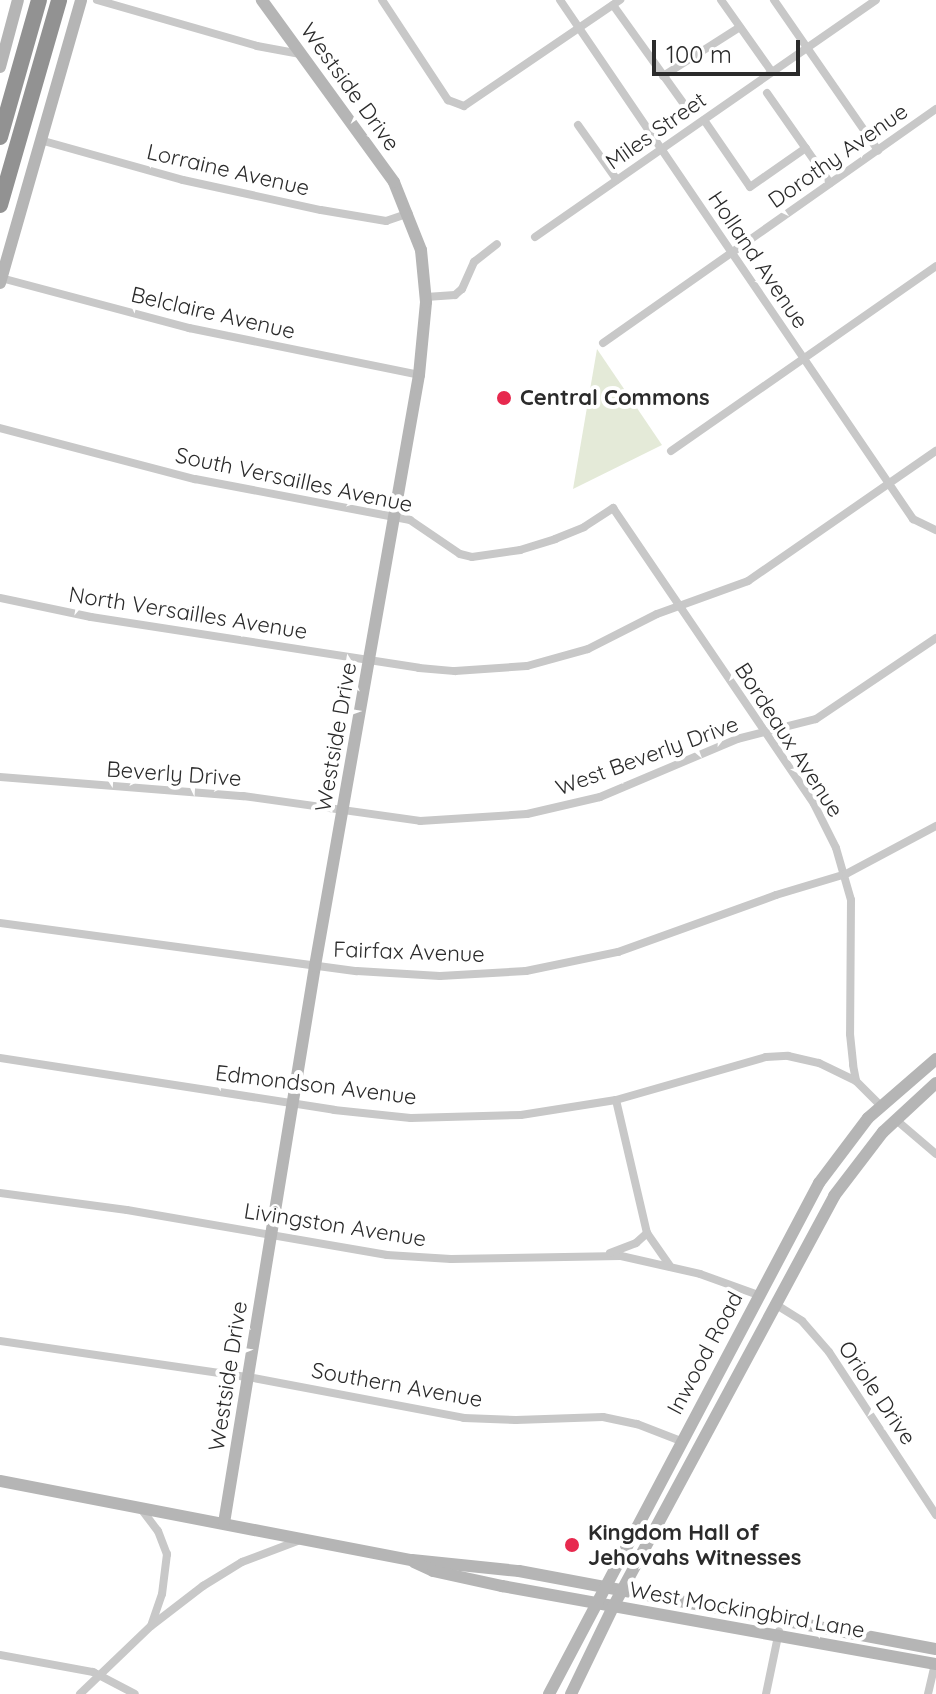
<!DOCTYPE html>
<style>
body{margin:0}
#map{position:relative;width:936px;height:1694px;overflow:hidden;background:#fff;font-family:Quicksand,sans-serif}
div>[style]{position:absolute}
.green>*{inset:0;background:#e4ead8}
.street>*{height:8px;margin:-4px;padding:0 4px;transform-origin:4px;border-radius:4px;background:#c8c8c8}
.secondary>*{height:12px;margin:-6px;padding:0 6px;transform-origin:6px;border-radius:6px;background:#b5b5b5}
.highway>*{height:16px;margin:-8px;padding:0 8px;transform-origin:8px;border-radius:8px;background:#929292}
.dots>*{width:22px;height:22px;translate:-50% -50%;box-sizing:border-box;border:4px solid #fff;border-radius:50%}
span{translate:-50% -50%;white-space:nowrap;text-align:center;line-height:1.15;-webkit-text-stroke:8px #fff;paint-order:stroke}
.street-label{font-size:22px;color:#2b2b2b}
.poi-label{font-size:22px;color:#2b2b2b;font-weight:700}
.left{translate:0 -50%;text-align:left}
.scale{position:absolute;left:652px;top:40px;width:148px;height:36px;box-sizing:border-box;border:4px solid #2b2b2b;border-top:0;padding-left:10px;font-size:24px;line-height:28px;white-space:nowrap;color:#2b2b2b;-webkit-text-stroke:6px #fff;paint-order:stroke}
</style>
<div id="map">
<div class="green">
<i style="clip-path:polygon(597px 349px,662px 445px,573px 489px)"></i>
</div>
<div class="street">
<i style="left:97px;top:0;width:166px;rotate:16deg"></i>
<i style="left:257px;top:46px;width:44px;rotate:10.5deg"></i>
<i style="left:382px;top:0;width:120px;rotate:56.6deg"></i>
<i style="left:448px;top:100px;width:17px;rotate:21deg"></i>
<i style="left:464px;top:106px;width:189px;rotate:-34.2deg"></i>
<i style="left:560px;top:0;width:628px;rotate:55.78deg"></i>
<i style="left:913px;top:519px;width:25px;rotate:26deg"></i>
<i style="left:721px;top:0;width:88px;rotate:54.7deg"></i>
<i style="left:774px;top:0;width:183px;rotate:55.3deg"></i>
<i style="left:613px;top:5px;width:125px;rotate:54.4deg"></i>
<i style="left:663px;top:76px;width:91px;rotate:-32.5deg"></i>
<i style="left:767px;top:93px;width:110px;rotate:55deg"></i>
<i style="left:704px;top:120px;width:81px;rotate:55.5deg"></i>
<i style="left:750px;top:187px;width:68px;rotate:-34.9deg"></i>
<i style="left:578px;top:125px;width:67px;rotate:54.7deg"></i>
<i style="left:40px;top:140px;width:148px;rotate:15.6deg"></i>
<i style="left:183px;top:180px;width:141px;rotate:12.3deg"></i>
<i style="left:321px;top:210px;width:66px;rotate:9.6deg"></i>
<i style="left:386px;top:221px;width:24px;rotate:-19deg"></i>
<i style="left:535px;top:237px;width:415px;rotate:-34.8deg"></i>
<i style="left:1px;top:278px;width:195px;rotate:14.9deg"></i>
<i style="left:189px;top:328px;width:235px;rotate:11.5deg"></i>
<i style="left:426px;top:297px;width:29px;rotate:-4deg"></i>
<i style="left:455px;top:295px;width:9px;rotate:-41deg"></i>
<i style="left:462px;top:289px;width:30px;rotate:-66deg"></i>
<i style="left:474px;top:262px;width:29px;rotate:-38deg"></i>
<i style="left:603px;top:343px;width:407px;rotate:-35.1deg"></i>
<i style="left:0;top:428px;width:202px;rotate:14.7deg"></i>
<i style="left:195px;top:479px;width:219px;rotate:10.8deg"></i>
<i style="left:410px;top:520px;width:60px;rotate:34.2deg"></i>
<i style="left:460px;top:554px;width:12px;rotate:14deg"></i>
<i style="left:472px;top:557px;width:49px;rotate:-8.3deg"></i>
<i style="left:520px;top:550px;width:37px;rotate:-17deg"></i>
<i style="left:555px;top:539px;width:31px;rotate:-22deg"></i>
<i style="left:584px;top:527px;width:35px;rotate:-33deg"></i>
<i style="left:613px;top:508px;width:358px;rotate:55.8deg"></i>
<i style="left:814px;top:804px;width:49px;rotate:63.4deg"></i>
<i style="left:836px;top:848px;width:54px;rotate:73.9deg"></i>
<i style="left:851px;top:900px;width:134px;rotate:90.4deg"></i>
<i style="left:850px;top:1034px;width:31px;rotate:84deg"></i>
<i style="left:853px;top:1065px;width:16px;rotate:79deg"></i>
<i style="left:856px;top:1081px;width:35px;rotate:45deg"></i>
<i style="left:671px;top:451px;width:323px;rotate:-34.9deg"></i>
<i style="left:0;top:598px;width:93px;rotate:11.8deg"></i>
<i style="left:91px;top:617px;width:332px;rotate:8.8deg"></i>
<i style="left:419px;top:668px;width:36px;rotate:5deg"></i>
<i style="left:455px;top:671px;width:72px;rotate:-4deg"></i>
<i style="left:527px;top:666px;width:63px;rotate:-15.6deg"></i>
<i style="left:588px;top:649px;width:77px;rotate:-26.9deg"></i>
<i style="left:657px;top:614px;width:97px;rotate:-19.9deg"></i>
<i style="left:748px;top:581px;width:229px;rotate:-34.7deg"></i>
<i style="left:0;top:777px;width:244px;rotate:4.5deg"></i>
<i style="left:243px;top:796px;width:179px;rotate:8deg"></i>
<i style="left:420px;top:821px;width:107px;rotate:-3.7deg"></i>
<i style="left:527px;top:814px;width:75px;rotate:-13.1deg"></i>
<i style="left:600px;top:797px;width:149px;rotate:-22.9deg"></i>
<i style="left:737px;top:739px;width:81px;rotate:-14.2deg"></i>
<i style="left:816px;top:719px;width:145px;rotate:-34deg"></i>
<i style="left:0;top:923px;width:360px;rotate:7.7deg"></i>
<i style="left:357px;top:971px;width:83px;rotate:3.4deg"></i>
<i style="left:440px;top:976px;width:86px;rotate:-3.3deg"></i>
<i style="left:526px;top:971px;width:94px;rotate:-11.7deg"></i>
<i style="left:618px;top:952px;width:168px;rotate:-19.8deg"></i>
<i style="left:776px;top:895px;width:73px;rotate:-16.7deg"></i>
<i style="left:846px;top:874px;width:102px;rotate:-28.1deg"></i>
<i style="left:0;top:1058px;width:338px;rotate:8.8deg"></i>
<i style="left:334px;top:1110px;width:77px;rotate:5.9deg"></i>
<i style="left:411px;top:1118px;width:110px;rotate:-1.6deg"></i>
<i style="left:521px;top:1115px;width:96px;rotate:-9deg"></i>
<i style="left:616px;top:1100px;width:156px;rotate:-16deg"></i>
<i style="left:766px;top:1057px;width:22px;rotate:-3deg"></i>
<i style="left:788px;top:1056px;width:32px;rotate:13deg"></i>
<i style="left:819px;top:1063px;width:41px;rotate:25.9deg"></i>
<i style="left:616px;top:1100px;width:137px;rotate:76.9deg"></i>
<i style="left:647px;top:1233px;width:39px;rotate:55deg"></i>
<i style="left:895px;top:1119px;width:54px;rotate:40.5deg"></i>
<i style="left:0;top:1193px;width:128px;rotate:7.6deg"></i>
<i style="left:127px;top:1210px;width:264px;rotate:9.8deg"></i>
<i style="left:387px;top:1255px;width:64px;rotate:3.6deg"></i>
<i style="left:451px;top:1259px;width:170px;rotate:-1deg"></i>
<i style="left:621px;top:1256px;width:81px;rotate:12.8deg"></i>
<i style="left:700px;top:1274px;width:62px;rotate:19.9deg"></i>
<i style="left:610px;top:1253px;width:28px;rotate:-21deg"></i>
<i style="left:636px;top:1243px;width:15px;rotate:-42deg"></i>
<i style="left:775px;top:1304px;width:32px;rotate:32deg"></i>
<i style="left:802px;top:1321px;width:41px;rotate:48.9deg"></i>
<i style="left:829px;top:1352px;width:195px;rotate:56.7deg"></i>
<i style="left:0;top:1341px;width:251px;rotate:8.3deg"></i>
<i style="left:248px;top:1377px;width:220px;rotate:10.7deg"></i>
<i style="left:464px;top:1418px;width:52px;rotate:2.2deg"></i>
<i style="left:516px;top:1420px;width:87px;rotate:-2deg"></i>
<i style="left:603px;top:1417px;width:35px;rotate:12deg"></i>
<i style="left:637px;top:1424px;width:47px;rotate:21.1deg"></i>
<i style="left:142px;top:1510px;width:26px;rotate:53deg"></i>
<i style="left:158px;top:1531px;width:25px;rotate:69deg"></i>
<i style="left:167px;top:1554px;width:40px;rotate:97.1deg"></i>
<i style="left:162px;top:1594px;width:31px;rotate:109deg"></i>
<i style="left:0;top:1655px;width:95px;rotate:10.4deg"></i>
<i style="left:93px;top:1672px;width:47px;rotate:27.6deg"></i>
<i style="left:80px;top:1694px;width:98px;rotate:-43.8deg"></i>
<i style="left:151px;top:1626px;width:66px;rotate:-37.6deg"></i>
<i style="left:203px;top:1586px;width:46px;rotate:-31.6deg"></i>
<i style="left:242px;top:1562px;width:65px;rotate:-20.7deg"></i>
<i style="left:766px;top:1694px;width:64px;rotate:-78.3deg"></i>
<i style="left:928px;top:1694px;width:31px;rotate:-77deg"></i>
</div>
<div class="secondary">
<i style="left:0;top:67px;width:69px;rotate:-75deg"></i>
<i style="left:0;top:283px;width:294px;rotate:-74deg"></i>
<i style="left:0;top:1481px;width:420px;rotate:10.9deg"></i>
<i style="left:412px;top:1560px;width:108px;rotate:5.9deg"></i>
<i style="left:519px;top:1571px;width:424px;rotate:10.6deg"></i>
<i style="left:224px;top:1523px;width:564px;rotate:-80.72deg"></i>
<i style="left:315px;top:966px;width:600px;rotate:-80.02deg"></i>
<i style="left:419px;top:375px;width:73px;rotate:-84.5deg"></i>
<i style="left:426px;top:302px;width:52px;rotate:-95.5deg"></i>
<i style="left:421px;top:250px;width:73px;rotate:-111.7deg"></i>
<i style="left:394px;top:182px;width:225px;rotate:-126deg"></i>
<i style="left:414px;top:1562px;width:21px;rotate:25deg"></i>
<i style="left:433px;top:1571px;width:71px;rotate:12.3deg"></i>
<i style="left:502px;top:1586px;width:441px;rotate:10.2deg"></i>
<i style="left:549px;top:1694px;width:578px;rotate:-62.15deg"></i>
<i style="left:819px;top:1183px;width:81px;rotate:-53deg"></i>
<i style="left:868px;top:1118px;width:90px;rotate:-40.9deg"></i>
<i style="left:571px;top:1694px;width:97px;rotate:-64.2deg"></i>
<i style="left:613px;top:1607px;width:467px;rotate:-61.7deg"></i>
<i style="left:834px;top:1196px;width:81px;rotate:-52.6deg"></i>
<i style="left:883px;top:1132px;width:72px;rotate:-42.8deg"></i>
</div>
<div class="highway">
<i style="left:0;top:137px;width:142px;rotate:-74.1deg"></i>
<i style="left:0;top:205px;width:213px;rotate:-73.9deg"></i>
</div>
<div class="dots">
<i style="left:504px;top:398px;background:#e7294e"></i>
<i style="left:572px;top:1545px;background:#e7294e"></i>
</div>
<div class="street-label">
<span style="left:350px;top:87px;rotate:54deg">Westside Drive</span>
<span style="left:656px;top:131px;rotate:-35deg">Miles Street</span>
<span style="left:838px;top:156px;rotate:-35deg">Dorothy Avenue</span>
<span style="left:228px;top:170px;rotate:13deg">Lorraine Avenue</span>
<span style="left:758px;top:260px;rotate:56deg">Holland Avenue</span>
<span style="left:213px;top:313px;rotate:13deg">Belclaire Avenue</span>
<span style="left:294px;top:480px;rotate:12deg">South Versailles Avenue</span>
<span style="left:188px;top:613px;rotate:9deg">North Versailles Avenue</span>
<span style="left:336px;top:737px;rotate:-80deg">Westside Drive</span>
<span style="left:789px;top:740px;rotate:57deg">Bordeaux Avenue</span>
<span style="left:647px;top:756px;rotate:-20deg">West Beverly Drive</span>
<span style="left:174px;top:774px;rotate:4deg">Beverly Drive</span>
<span style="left:409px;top:952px;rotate:2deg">Fairfax Avenue</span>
<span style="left:316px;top:1085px;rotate:7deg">Edmondson Avenue</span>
<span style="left:335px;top:1225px;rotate:9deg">Livingston Avenue</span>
<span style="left:705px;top:1353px;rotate:-62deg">Inwood Road</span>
<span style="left:228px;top:1376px;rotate:-81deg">Westside Drive</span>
<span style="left:397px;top:1385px;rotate:10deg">Southern Avenue</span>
<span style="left:877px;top:1393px;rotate:56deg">Oriole Drive</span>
<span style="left:747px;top:1610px;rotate:10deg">West Mockingbird Lane</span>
</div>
<div class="poi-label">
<span class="left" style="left:520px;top:398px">Central Commons</span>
<span class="left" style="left:588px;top:1545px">Kingdom Hall of<br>Jehovahs Witnesses</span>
</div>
<div class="scale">100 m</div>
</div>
